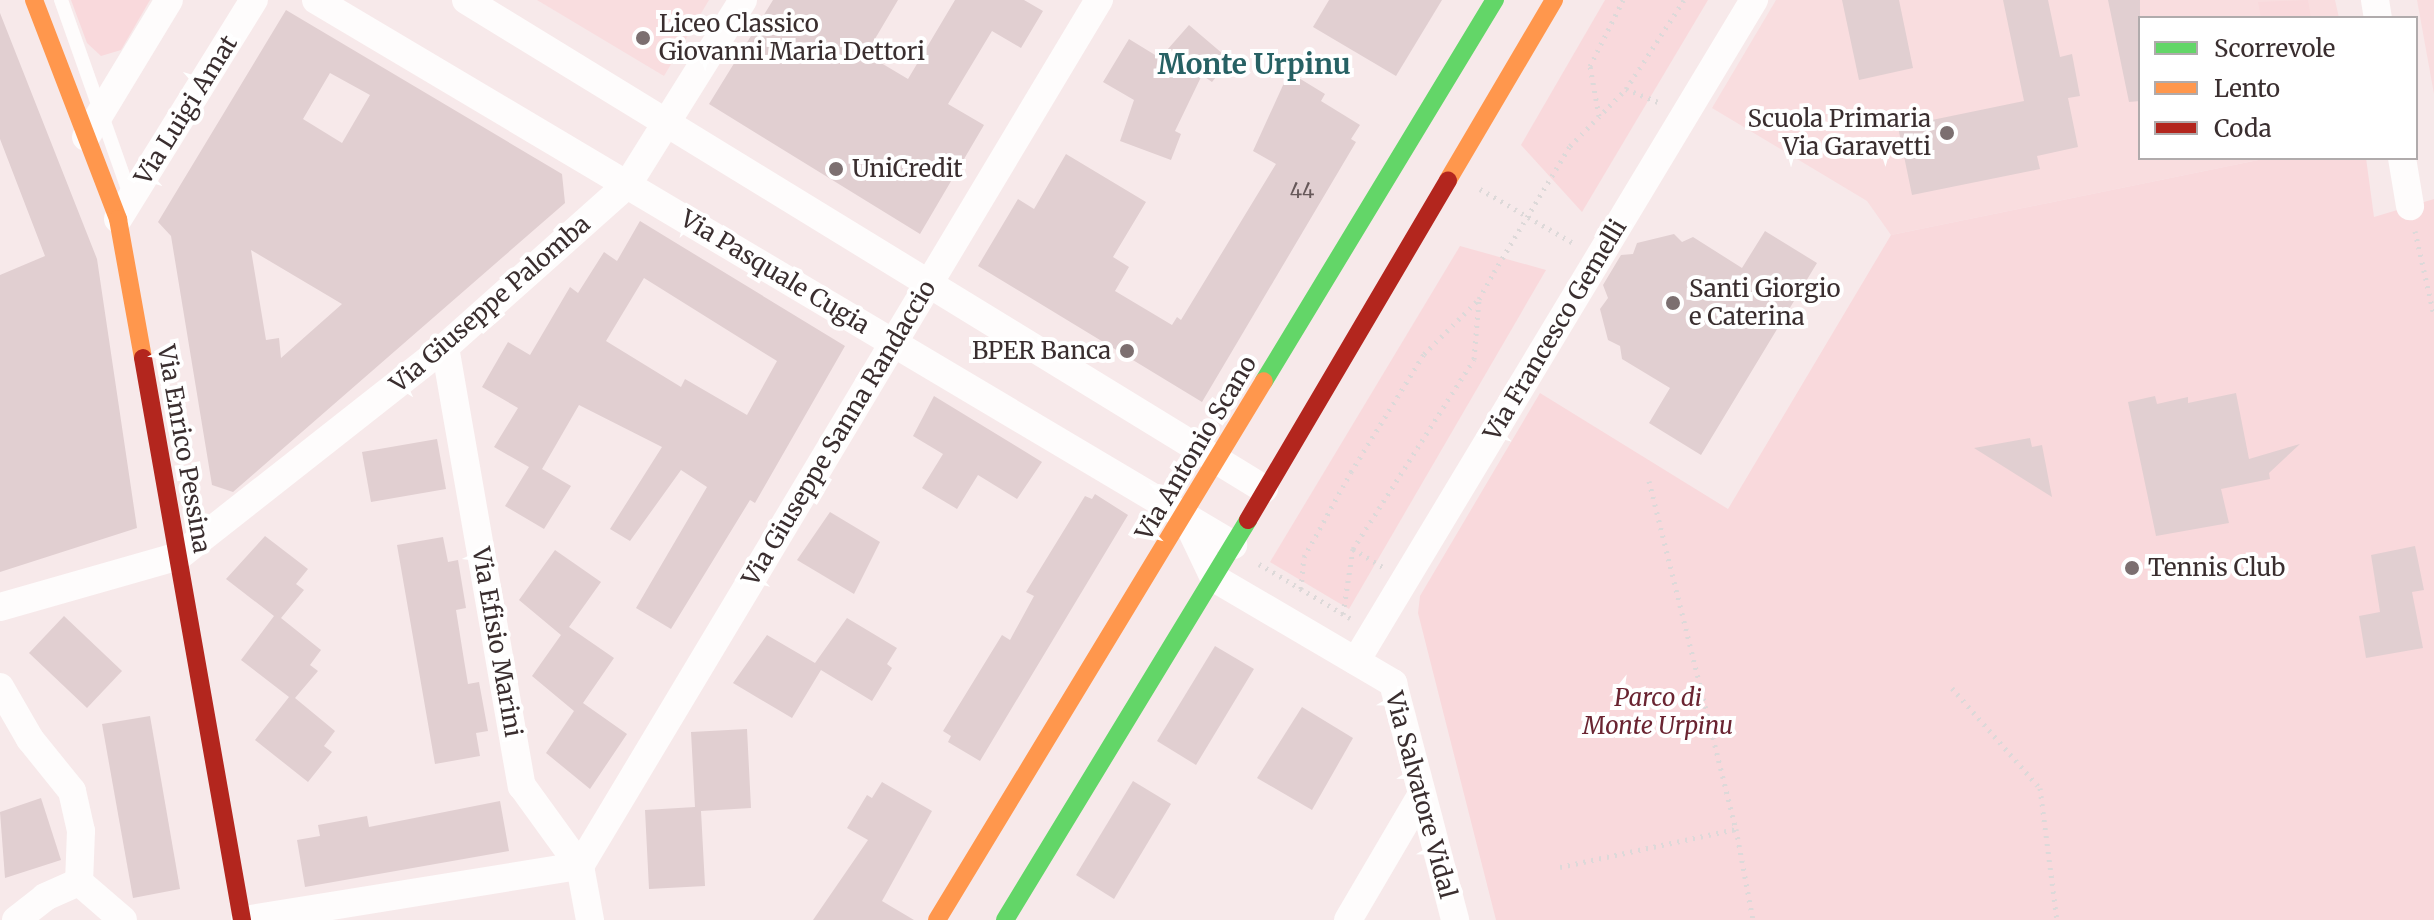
<!DOCTYPE html>
<style>
body{margin:0}
#map{position:relative;width:2434px;height:920px;overflow:hidden;background:#f7e9ea;font-family:Merriweather,serif}
div>[style]{position:absolute}
.built>*{inset:0;background:#f9dddf}
.green>*{inset:0;background:#f9d9dc}
.building>*{inset:0;background:#e1cfd1}
.path>*{height:5px;margin-top:-2.5px;transform-origin:0;background:repeating-linear-gradient(90deg,#ddd9d9 0 2px,transparent 0 8px)}
.lane>*{height:14px;margin:-7px;padding:0 7px;transform-origin:7px;border-radius:7px;background:#fefcfc}
.street>*{height:28px;margin:-14px;padding:0 14px;transform-origin:14px;border-radius:14px;background:#fefcfc}
.fast>*{height:18px;margin:-9px;padding:0 9px;transform-origin:9px;border-radius:9px;background:#63d668}
.slow>*{height:18px;margin:-9px;padding:0 9px;transform-origin:9px;border-radius:9px;background:#ff974d}
.jam>*{height:18px;margin:-9px;padding:0 9px;transform-origin:9px;border-radius:9px;background:#b3261e}
.dots>*{width:22px;height:22px;translate:-50% -50%;box-sizing:border-box;border:4px solid #fff;border-radius:50%}
span{translate:-50% -50%;white-space:nowrap;text-align:center;line-height:1.15;-webkit-text-stroke:8px #fff;paint-order:stroke}
.number-label{font-size:20px;color:#665859}
.number-label span{-webkit-text-stroke-width:0}
.poi-label{font-size:24px;color:#3a2e2f}
.left{translate:0 -50%;text-align:left}
.right{translate:-100% -50%;text-align:right}
.street-label{font-size:24px;color:#3a2e2f}
.park-label{font-size:24px;color:#6a2431;font-style:italic}
.quarter-label{font-size:28px;color:#276164;font-weight:700}
.legend{position:absolute;left:2138px;top:16px;width:280px;height:144px;box-sizing:border-box;background:#fff;border:2px solid #b0abac;margin:0;padding:10px 14px;list-style:none;font-size:24px;color:#3a2e2f}
.legend li{display:flex;align-items:center;gap:16px;height:40px}
.legend b{width:40px;border:2px solid #b0abac}
</style>
<div id="map">
<div class="built">
<i style="clip-path:polygon(537px 0,709px 0,664px 76px)"></i>
<i style="clip-path:polygon(1776px 0,2335px 0,2339px 18px,2140px 18px,2140px 158px,2268px 158px,1891px 235px,1867px 201px,1712px 108px)"></i>
<i style="clip-path:polygon(2417px 0,2434px 0,2434px 94px)"></i>
</div>
<div class="green">
<i style="clip-path:polygon(71px 0,150px 0,121px 50px,101px 56px,87px 43px)"></i>
<i style="clip-path:polygon(1605px 0,1708px 0,1582px 212px,1521px 145px)"></i>
<i style="clip-path:polygon(2308px 0,2311px 18px,2261px 18px,2258px 2px)"></i>
<i style="clip-path:polygon(2268px 158px,2366px 158px,2374px 217px,2434px 199px,2434px 920px,1496px 920px,1418px 613px,1420px 596px,1540px 393px,1728px 509px,1891px 235px)"></i>
<i style="clip-path:polygon(1460px 246px,1546px 270px,1349px 609px,1270px 562px)"></i>
</div>
<div class="building">
<i style="clip-path:polygon(773px 0,898px 0,866px 54px,908px 79px,955px 0,1024px 0,1043px 11px,1021px 48px,992px 31px,948px 104px,984px 125px,920px 234px,709px 104px)"></i>
<i style="clip-path:polygon(1329px 0,1442px 0,1396px 76px,1313px 27px)"></i>
<i style="clip-path:polygon(1842px 0,1899px 0,1913px 68px,1859px 80px)"></i>
<i style="clip-path:polygon(2003px 0,2048px 0,2060px 57px,2072px 54px,2080px 96px,2068px 98px,2078px 147px,2037px 156px,2040px 169px,1912px 195px,1898px 127px,2024px 101px)"></i>
<i style="clip-path:polygon(2108px 0,2140px 0,2140px 101px,2129px 102px)"></i>
<i style="clip-path:polygon(evenodd,286px 10px,562px 174px,565px 203px,233px 492px,212px 485px,171px 236px,158px 222px,286px 10px,330px 73px,370px 95px,342px 143px,303px 119px,330px 73px,286px 10px,251px 250px,342px 304px,281px 358px,279px 338px,266px 340px,251px 250px)"></i>
<i style="clip-path:polygon(0 13px,97px 259px,137px 528px,0 572px,0 275px,45px 256px,0 139px)"></i>
<i style="clip-path:polygon(1189px 25px,1230px 60px,1212px 82px,1202px 75px,1175px 131px,1181px 134px,1171px 160px,1120px 141px,1134px 100px,1103px 82px,1129px 39px,1160px 58px)"></i>
<i style="clip-path:polygon(1289px 72px,1325px 94px,1321px 101px,1360px 125px,1351px 139px,1356px 142px,1202px 402px,978px 266px,1018px 199px,1034px 209px,1066px 154px,1146px 202px,1113px 257px,1129px 267px,1115px 291px,1172px 325px,1177px 317px,1181px 320px,1276px 164px,1253px 151px)"></i>
<i style="clip-path:polygon(evenodd,640px 221px,845px 346px,755px 503px,750px 500px,671px 629px,636px 608px,707px 487px,681px 470px,630px 541px,610px 529px,662px 447px,579px 405px,542px 469px,571px 486px,544px 529px,505px 506px,529px 467px,494px 447px,518px 408px,482px 387px,508px 342px,530px 355px,570px 287px,578px 293px,604px 252px,617px 261px,640px 221px,644px 278px,777px 361px,747px 415px,685px 379px,681px 387px,606px 341px,644px 278px)"></i>
<i style="clip-path:polygon(1765px 231px,1817px 263px,1701px 455px,1649px 423px,1670px 388px,1622px 359px,1620px 346px,1608px 340px,1600px 309px,1608px 298px,1603px 285px,1621px 255px,1633px 254px,1637px 243px,1674px 234px,1682px 242px,1693px 237px,1742px 268px)"></i>
<i style="clip-path:polygon(2236px 393px,2249px 459px,2300px 444px,2269px 473px,2270px 479px,2221px 489px,2229px 523px,2156px 536px,2128px 402px,2155px 396px,2157px 404px,2188px 397px,2188px 403px)"></i>
<i style="clip-path:polygon(934px 396px,1042px 462px,1017px 499px,978px 475px,957px 509px,922px 488px,943px 454px,913px 436px)"></i>
<i style="clip-path:polygon(2030px 438px,2032px 447px,2042px 445px,2052px 497px,1974px 448px)"></i>
<i style="clip-path:polygon(437px 439px,446px 489px,371px 502px,362px 452px)"></i>
<i style="clip-path:polygon(1095px 494px,1128px 515px,980px 761px,948px 742px,951px 736px,943px 731px,1002px 635px,1010px 640px,1034px 596px,1026px 592px,1085px 496px,1092px 499px)"></i>
<i style="clip-path:polygon(830px 512px,880px 542px,854px 594px,797px 560px)"></i>
<i style="clip-path:polygon(265px 536px,308px 569px,296px 584px,304px 590px,281px 618px,321px 650px,310px 665px,318px 671px,295px 698px,335px 731px,324px 746px,332px 752px,308px 782px,255px 740px,289px 697px,241px 660px,274px 616px,226px 579px)"></i>
<i style="clip-path:polygon(443px 537px,448px 562px,458px 560px,466px 608px,456px 610px,464px 660px,468px 684px,479px 682px,488px 731px,476px 733px,480px 756px,435px 764px,397px 545px)"></i>
<i style="clip-path:polygon(2415px 546px,2424px 590px,2412px 592px,2423px 648px,2366px 658px,2359px 616px,2380px 612px,2371px 555px)"></i>
<i style="clip-path:polygon(555px 550px,601px 582px,569px 627px,614px 658px,583px 703px,627px 734px,590px 789px,546px 753px,574px 711px,532px 676px,561px 635px,519px 600px)"></i>
<i style="clip-path:polygon(64px 616px,122px 671px,87px 708px,29px 653px)"></i>
<i style="clip-path:polygon(847px 618px,897px 648px,887px 664px,892px 668px,872px 701px,821px 670px,792px 718px,733px 683px,767px 635px,815px 663px)"></i>
<i style="clip-path:polygon(1215px 646px,1254px 669px,1196px 765px,1157px 741px)"></i>
<i style="clip-path:polygon(1302px 707px,1353px 738px,1312px 810px,1257px 778px)"></i>
<i style="clip-path:polygon(150px 716px,180px 889px,133px 898px,102px 724px)"></i>
<i style="clip-path:polygon(747px 729px,751px 808px,701px 811px,705px 886px,649px 889px,645px 810px,695px 807px,691px 732px)"></i>
<i style="clip-path:polygon(1133px 781px,1171px 804px,1114px 899px,1076px 875px)"></i>
<i style="clip-path:polygon(882px 782px,932px 811px,882px 901px,914px 920px,813px 920px,868px 840px,847px 828px,867px 795px,872px 798px)"></i>
<i style="clip-path:polygon(41px 798px,61px 860px,5px 878px,0 812px)"></i>
<i style="clip-path:polygon(500px 801px,509px 851px,305px 887px,297px 840px,320px 836px,318px 825px,367px 816px,369px 827px)"></i>
</div>
<div class="path">
<i style="left:1626px;top:89px;width:35px;rotate:22deg"></i>
<i style="left:1599px;top:116px;width:51px;rotate:-100.2deg"></i>
<i style="left:1590px;top:66px;width:74px;rotate:-63.4deg"></i>
<i style="left:1480px;top:189px;width:110px;rotate:30.1deg"></i>
<i style="left:2415px;top:231px;width:86px;rotate:77.3deg"></i>
<i style="left:1649px;top:481px;width:359px;rotate:76deg"></i>
<i style="left:1736px;top:829px;width:93px;rotate:79.4deg"></i>
<i style="left:1353px;top:549px;width:35px;rotate:31deg"></i>
<i style="left:1259px;top:564px;width:106px;rotate:30.7deg"></i>
<i style="left:1301px;top:589px;width:32px;rotate:-85deg"></i>
<i style="left:1304px;top:557px;width:97px;rotate:-61.1deg"></i>
<i style="left:1351px;top:472px;width:139px;rotate:-58.3deg"></i>
<i style="left:1424px;top:354px;width:76px;rotate:-45deg"></i>
<i style="left:1343px;top:614px;width:66px;rotate:-81.3deg"></i>
<i style="left:1353px;top:549px;width:225px;rotate:-57.5deg"></i>
<i style="left:1474px;top:359px;width:60px;rotate:-85.2deg"></i>
<i style="left:1479px;top:299px;width:31px;rotate:-61deg"></i>
<i style="left:1494px;top:272px;width:147px;rotate:-58.9deg"></i>
<i style="left:1570px;top:146px;width:80px;rotate:-45.5deg"></i>
<i style="left:1626px;top:89px;width:106px;rotate:-56.9deg"></i>
<i style="left:1952px;top:688px;width:133px;rotate:48.7deg"></i>
<i style="left:2040px;top:788px;width:133px;rotate:82.7deg"></i>
<i style="left:1560px;top:867px;width:180px;rotate:-12.2deg"></i>
</div>
<div class="lane">
<i style="left:61px;top:0;width:207px;rotate:70.5deg"></i>
</div>
<div class="street">
<i style="left:316px;top:0;width:1067px;rotate:30.72deg"></i>
<i style="left:466px;top:0;width:936px;rotate:31.5deg"></i>
<i style="left:2375px;top:0;width:18px;rotate:81deg"></i>
<i style="left:86px;top:137px;width:160px;rotate:-58.8deg"></i>
<i style="left:2402px;top:158px;width:49px;rotate:80.5deg"></i>
<i style="left:118px;top:219px;width:258px;rotate:-58.2deg"></i>
<i style="left:445px;top:347px;width:446px;rotate:80.1deg"></i>
<i style="left:522px;top:786px;width:99px;rotate:54.1deg"></i>
<i style="left:580px;top:866px;width:55px;rotate:79.5deg"></i>
<i style="left:1184px;top:515px;width:70px;rotate:64.5deg"></i>
<i style="left:1214px;top:578px;width:208px;rotate:30.4deg"></i>
<i style="left:1393px;top:683px;width:245px;rotate:75.3deg"></i>
<i style="left:0;top:607px;width:186px;rotate:-15.9deg"></i>
<i style="left:179px;top:556px;width:338px;rotate:-38.2deg"></i>
<i style="left:445px;top:347px;width:245px;rotate:-41.7deg"></i>
<i style="left:628px;top:184px;width:217px;rotate:-58deg"></i>
<i style="left:1356px;top:661px;width:772px;rotate:-58.95deg"></i>
<i style="left:0;top:687px;width:60px;rotate:60deg"></i>
<i style="left:30px;top:739px;width:67px;rotate:51.1deg"></i>
<i style="left:72px;top:791px;width:41px;rotate:77.3deg"></i>
<i style="left:81px;top:831px;width:51px;rotate:92.2deg"></i>
<i style="left:580px;top:866px;width:1010px;rotate:-59.07deg"></i>
<i style="left:79px;top:882px;width:58px;rotate:40.8deg"></i>
<i style="left:16px;top:920px;width:37px;rotate:-38deg"></i>
<i style="left:45px;top:897px;width:37px;rotate:-24deg"></i>
<i style="left:245px;top:920px;width:339px;rotate:-9.2deg"></i>
<i style="left:1348px;top:920px;width:140px;rotate:-59.6deg"></i>
</div>
<div class="fast">
<i style="left:1264px;top:381px;width:446px;rotate:-58.8deg"></i>
<i style="left:1005px;top:920px;width:468px;rotate:-58.7deg"></i>
</div>
<div class="slow">
<i style="left:34px;top:0;width:235px;rotate:69deg"></i>
<i style="left:118px;top:219px;width:141px;rotate:79.8deg"></i>
<i style="left:1448px;top:180px;width:209px;rotate:-59.5deg"></i>
<i style="left:937px;top:920px;width:630px;rotate:-58.76deg"></i>
</div>
<div class="jam">
<i style="left:143px;top:358px;width:571px;rotate:80.01deg"></i>
<i style="left:1248px;top:520px;width:394px;rotate:-59.5deg"></i>
</div>
<div class="dots">
<i style="left:643px;top:38px;background:#7c6f70"></i>
<i style="left:1947px;top:133px;background:#7c6f70"></i>
<i style="left:836px;top:169px;background:#7c6f70"></i>
<i style="left:1673px;top:303px;background:#7c6f70"></i>
<i style="left:1127px;top:351px;background:#7c6f70"></i>
<i style="left:2132px;top:568px;background:#7c6f70"></i>
</div>
<div class="number-label">
<span style="left:1302px;top:190px">44</span>
</div>
<div class="poi-label">
<span class="left" style="left:659px;top:38px">Liceo Classico<br>Giovanni Maria Dettori</span>
<span class="right" style="left:1931px;top:133px">Scuola Primaria<br>Via Garavetti</span>
<span class="left" style="left:852px;top:169px">UniCredit</span>
<span class="left" style="left:1689px;top:303px">Santi Giorgio<br>e Caterina</span>
<span class="right" style="left:1111px;top:351px">BPER Banca</span>
<span class="left" style="left:2148px;top:568px">Tennis Club</span>
</div>
<div class="street-label">
<span style="left:186px;top:110px;rotate:-58deg">Via Luigi Amat</span>
<span style="left:775px;top:272px;rotate:31deg">Via Pasquale Cugia</span>
<span style="left:490px;top:304px;rotate:-41deg">Via Giuseppe Palomba</span>
<span style="left:1555px;top:330px;rotate:-59deg">Via Francesco Gemelli</span>
<span style="left:839px;top:433px;rotate:-59deg">Via Giuseppe Sanna Randaccio</span>
<span style="left:1196px;top:448px;rotate:-59deg">Via Antonio Scano</span>
<span style="left:184px;top:449px;rotate:80deg">Via Enrico Pessina</span>
<span style="left:497px;top:642px;rotate:80deg">Via Efisio Marini</span>
<span style="left:1421px;top:795px;rotate:75deg">Via Salvatore Vidal</span>
</div>
<div class="park-label">
<span style="left:1658px;top:712px">Parco di<br>Monte Urpinu</span>
</div>
<div class="quarter-label">
<span style="left:1254px;top:64px">Monte Urpinu</span>
</div>
<ul class="legend">
<li><b style="height:10px;background:#63d668"></b>Scorrevole</li>
<li><b style="height:10px;background:#ff974d"></b>Lento</li>
<li><b style="height:10px;background:#b3261e"></b>Coda</li>
</ul>
</div>
